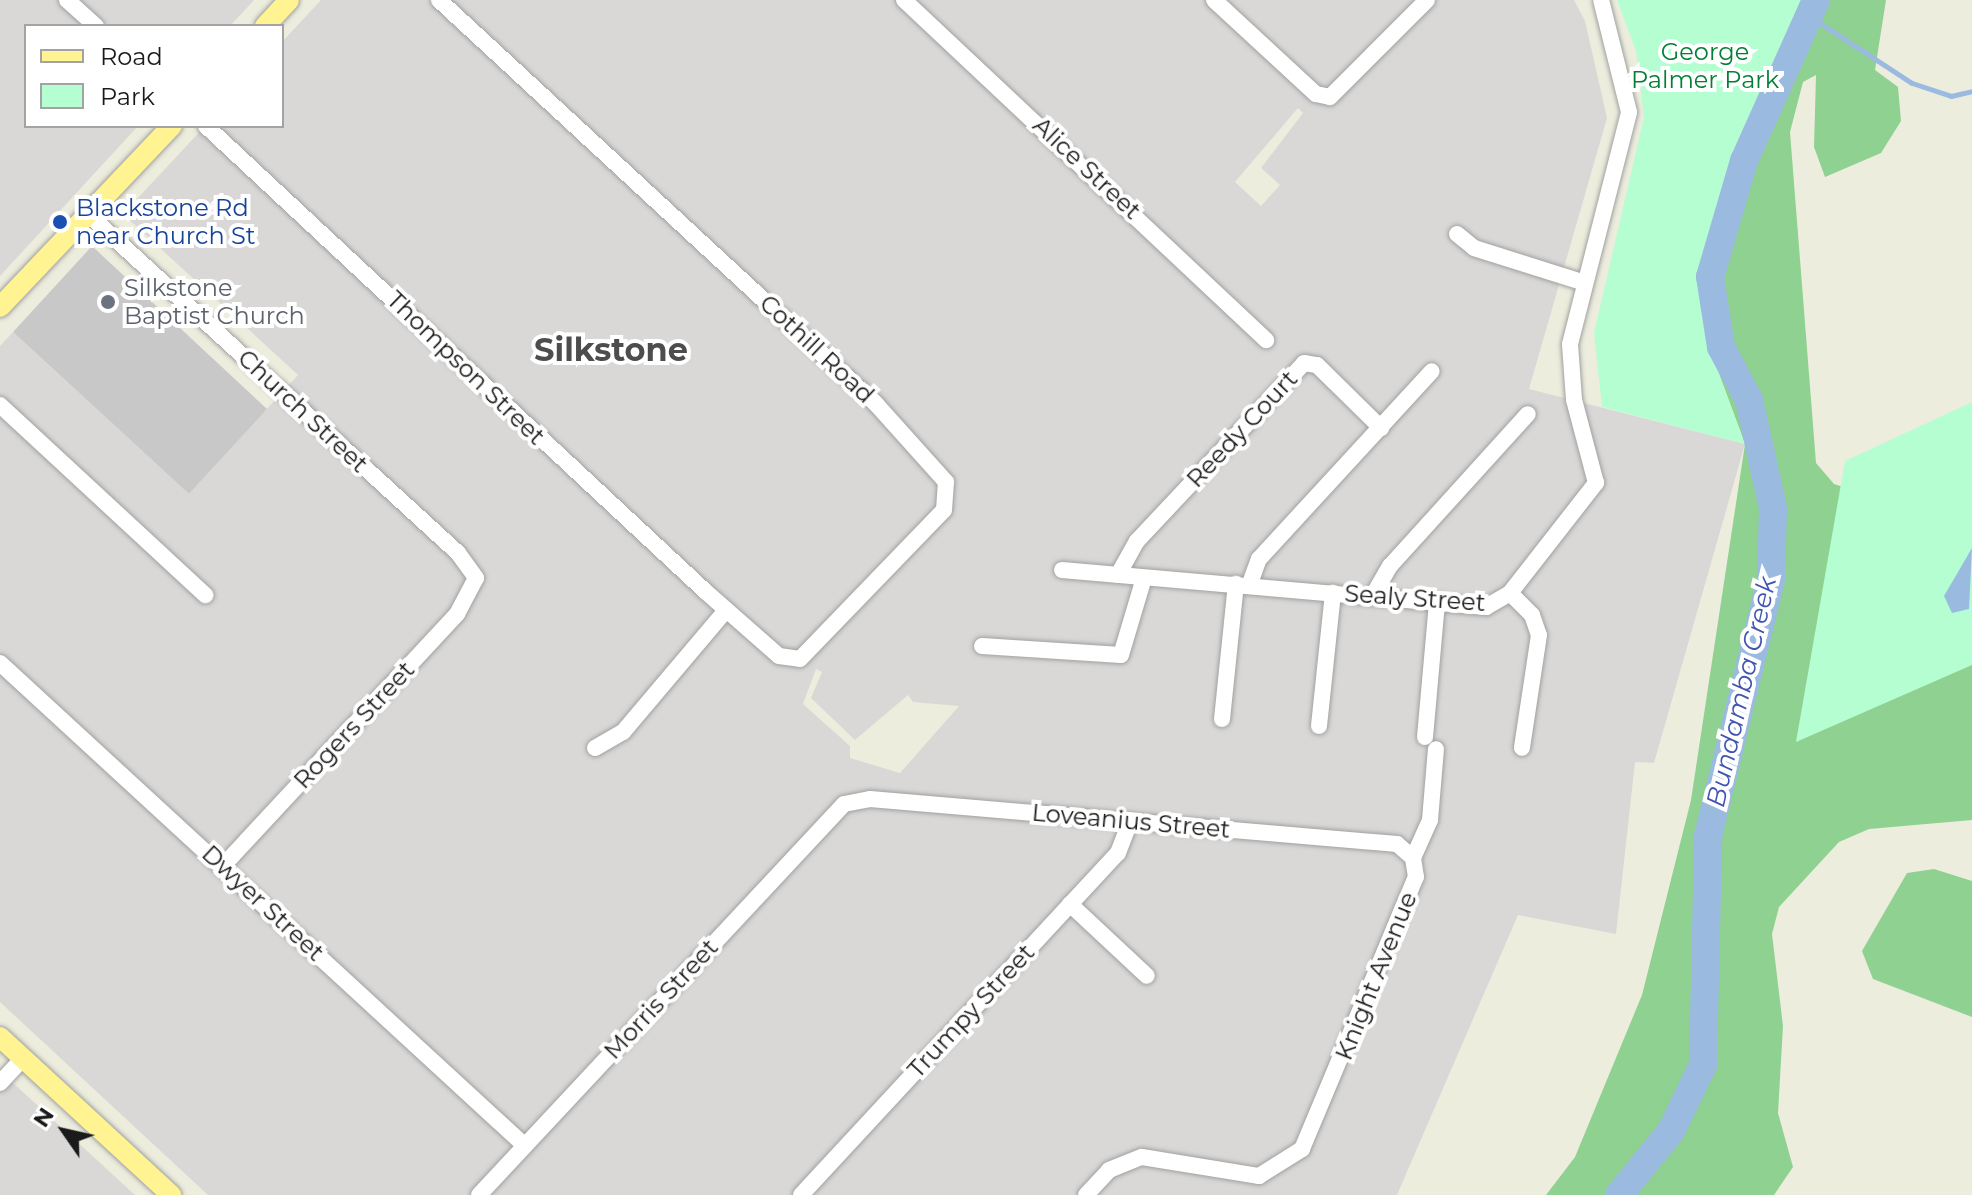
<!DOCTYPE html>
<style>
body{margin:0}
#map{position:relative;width:1972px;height:1195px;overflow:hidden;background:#ededde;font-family:Montserrat,sans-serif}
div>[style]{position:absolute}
.residential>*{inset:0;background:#d9d8d7}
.religious>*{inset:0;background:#c8c8c8}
.forest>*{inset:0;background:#8fd191}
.park>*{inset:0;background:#b5fed2}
.water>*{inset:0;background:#9abae0}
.stream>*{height:5px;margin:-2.5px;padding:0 2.5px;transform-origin:2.5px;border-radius:2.5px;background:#9abae0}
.river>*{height:28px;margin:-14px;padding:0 14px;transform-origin:14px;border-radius:14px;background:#9abae0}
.roads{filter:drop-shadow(0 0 2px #a1a1a1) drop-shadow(0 0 2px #a1a1a1)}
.minor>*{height:16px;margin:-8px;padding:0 8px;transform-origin:8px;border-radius:8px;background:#fff}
.major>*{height:20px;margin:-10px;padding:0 10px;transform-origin:10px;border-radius:10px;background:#fff392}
.dots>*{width:22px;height:22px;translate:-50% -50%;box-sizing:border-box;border:4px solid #fff;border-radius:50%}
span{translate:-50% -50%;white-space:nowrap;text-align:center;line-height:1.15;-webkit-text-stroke:8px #fff;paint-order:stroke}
.park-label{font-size:24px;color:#027f34}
.street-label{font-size:24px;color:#1a1a1a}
.transit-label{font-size:24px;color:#164399}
.left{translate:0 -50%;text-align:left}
.worship-label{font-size:24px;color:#5b616d}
.water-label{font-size:26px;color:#4055b1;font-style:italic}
.district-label{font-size:32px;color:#4d4d4d;font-weight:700}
.legend{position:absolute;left:24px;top:24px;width:260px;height:104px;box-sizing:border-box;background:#fff;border:2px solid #a3a3a3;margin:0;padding:10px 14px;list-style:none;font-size:24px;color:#1a1a1a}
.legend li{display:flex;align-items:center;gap:16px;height:40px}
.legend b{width:40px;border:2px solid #a3a3a3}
.north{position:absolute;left:24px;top:1091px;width:80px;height:80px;-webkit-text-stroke:6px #fff;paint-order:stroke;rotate:304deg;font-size:22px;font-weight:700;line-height:32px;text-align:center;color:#1a1a1a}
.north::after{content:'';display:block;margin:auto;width:28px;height:36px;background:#1a1a1a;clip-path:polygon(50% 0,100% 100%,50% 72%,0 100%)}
</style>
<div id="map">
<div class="residential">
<i style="clip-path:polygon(0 0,254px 0,230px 26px,26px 26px,26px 126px,138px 126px,0 276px)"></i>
<i style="clip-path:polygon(evenodd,321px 0,1574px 0,1585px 21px,1607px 118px,1529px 389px,1745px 444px,1654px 763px,1635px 762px,1616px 934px,1518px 915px,1397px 1195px,208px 1195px,0 1002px,0 346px,13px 332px,189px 494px,298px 375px,123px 214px,205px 126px,282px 126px,282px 42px,321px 0,1298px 108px,1303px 113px,1261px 168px,1280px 185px,1261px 206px,1235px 182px,1298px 108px,321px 0,816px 669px,822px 672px,811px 698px,855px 740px,908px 695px,913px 702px,959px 706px,900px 773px,850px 758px,850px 746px,803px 704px,816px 669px)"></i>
<i style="clip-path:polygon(0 1071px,135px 1195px,0 1195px)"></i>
</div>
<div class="religious">
<i style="clip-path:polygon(92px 246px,267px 409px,189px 494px,13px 332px)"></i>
</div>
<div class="forest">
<i style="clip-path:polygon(1809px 0,1886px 0,1875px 70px,1898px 87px,1901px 121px,1881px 153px,1825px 177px,1814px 147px,1816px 75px,1803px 82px,1790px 132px,1816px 463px,1834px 484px,1861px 493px,1972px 404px,1972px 820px,1869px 829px,1839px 842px,1779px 907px,1772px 934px,1783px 1026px,1778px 1113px,1793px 1167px,1774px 1195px,1546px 1195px,1575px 1157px,1642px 995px,1691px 800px,1745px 444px,1715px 363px,1699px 277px,1731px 158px)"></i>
<i style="clip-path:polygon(1934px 869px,1972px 881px,1972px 1017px,1873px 979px,1862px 951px,1907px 873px)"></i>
</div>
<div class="park">
<i style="clip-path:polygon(1617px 0,1809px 0,1731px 158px,1699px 277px,1715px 363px,1745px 444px,1602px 407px,1594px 333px,1644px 117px,1636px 51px)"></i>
<i style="clip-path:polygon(1972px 402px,1972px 665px,1796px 742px,1845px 461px)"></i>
</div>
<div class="water">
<i style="clip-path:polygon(1972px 548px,1969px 609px,1952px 613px,1944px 596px)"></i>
</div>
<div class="stream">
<i style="left:1806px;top:14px;width:126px;rotate:33.1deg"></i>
<i style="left:1912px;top:83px;width:41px;rotate:18.4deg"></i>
<i style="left:1951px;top:96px;width:22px;rotate:-13deg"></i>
</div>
<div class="river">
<i style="left:1619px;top:1195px;width:82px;rotate:-50.9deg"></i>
<i style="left:1671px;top:1131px;width:73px;rotate:-64.1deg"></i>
<i style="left:1703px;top:1065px;width:229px;rotate:-88.7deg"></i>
<i style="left:1708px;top:836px;width:264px;rotate:-76.2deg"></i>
<i style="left:1771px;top:580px;width:72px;rotate:-88.4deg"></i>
<i style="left:1773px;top:508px;width:111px;rotate:-102.5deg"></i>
<i style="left:1749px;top:400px;width:60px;rotate:-117.8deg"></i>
<i style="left:1721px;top:347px;width:71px;rotate:-98.9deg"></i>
<i style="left:1710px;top:277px;width:121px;rotate:-73.7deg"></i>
<i style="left:1744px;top:161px;width:176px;rotate:-65.9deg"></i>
</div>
<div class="roads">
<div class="minor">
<i style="left:67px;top:0;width:39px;rotate:42deg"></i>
<i style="left:904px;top:0;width:497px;rotate:43.2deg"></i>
<i style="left:1214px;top:0;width:139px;rotate:42.7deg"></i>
<i style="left:1316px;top:94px;width:14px;rotate:12deg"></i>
<i style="left:1330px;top:97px;width:137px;rotate:-45deg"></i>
<i style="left:206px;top:126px;width:682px;rotate:42.98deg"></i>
<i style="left:705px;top:591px;width:98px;rotate:41.3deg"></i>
<i style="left:779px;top:656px;width:21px;rotate:8deg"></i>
<i style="left:800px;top:659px;width:207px;rotate:-46deg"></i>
<i style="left:944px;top:510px;width:28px;rotate:-86deg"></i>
<i style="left:946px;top:482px;width:105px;rotate:-131.9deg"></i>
<i style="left:876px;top:404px;width:595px;rotate:-137.25deg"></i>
<i style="left:89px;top:215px;width:500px;rotate:42.49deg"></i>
<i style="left:458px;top:553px;width:31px;rotate:54deg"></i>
<i style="left:476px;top:578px;width:41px;rotate:117.8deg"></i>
<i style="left:457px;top:614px;width:344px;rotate:132.9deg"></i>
<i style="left:1457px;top:234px;width:22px;rotate:39deg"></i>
<i style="left:1474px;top:248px;width:116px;rotate:17.5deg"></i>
<i style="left:0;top:405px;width:280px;rotate:42.8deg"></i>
<i style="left:1062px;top:570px;width:426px;rotate:5deg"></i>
<i style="left:1486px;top:607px;width:28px;rotate:-30deg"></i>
<i style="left:1510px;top:593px;width:140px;rotate:-52deg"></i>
<i style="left:1596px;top:483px;width:86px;rotate:-104.8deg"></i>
<i style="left:1574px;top:400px;width:56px;rotate:-94.1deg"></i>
<i style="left:1570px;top:344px;width:239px;rotate:-75.7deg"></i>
<i style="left:1629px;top:112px;width:115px;rotate:-104deg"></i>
<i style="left:1118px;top:575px;width:39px;rotate:-61deg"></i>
<i style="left:1137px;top:541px;width:244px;rotate:-46.8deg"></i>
<i style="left:1304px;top:363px;width:13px;rotate:9deg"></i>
<i style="left:1317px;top:365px;width:90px;rotate:44.5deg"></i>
<i style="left:1249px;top:586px;width:29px;rotate:-70deg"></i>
<i style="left:1259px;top:559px;width:255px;rotate:-47.4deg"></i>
<i style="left:1510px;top:593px;width:31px;rotate:45deg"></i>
<i style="left:1532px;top:615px;width:21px;rotate:71deg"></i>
<i style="left:1539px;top:635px;width:114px;rotate:98.6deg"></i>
<i style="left:1372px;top:597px;width:36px;rotate:-60deg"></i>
<i style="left:1390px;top:566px;width:205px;rotate:-47.8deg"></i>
<i style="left:982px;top:646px;width:139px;rotate:3.7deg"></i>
<i style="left:1121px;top:655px;width:80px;rotate:-73.4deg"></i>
<i style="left:0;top:663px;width:713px;rotate:42.61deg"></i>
<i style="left:1222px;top:719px;width:136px;rotate:-84.1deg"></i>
<i style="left:1319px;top:726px;width:134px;rotate:-84deg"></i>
<i style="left:1425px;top:737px;width:136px;rotate:-84.9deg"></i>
<i style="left:595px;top:748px;width:32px;rotate:-30deg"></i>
<i style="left:623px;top:732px;width:160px;rotate:-49.8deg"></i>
<i style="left:1070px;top:904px;width:105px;rotate:43.1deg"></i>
<i style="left:0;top:1083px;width:34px;rotate:-47deg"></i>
<i style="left:479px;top:1195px;width:535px;rotate:-46.97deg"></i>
<i style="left:844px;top:804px;width:26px;rotate:-11deg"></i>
<i style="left:870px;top:799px;width:529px;rotate:4.88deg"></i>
<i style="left:1397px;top:844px;width:21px;rotate:41deg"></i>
<i style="left:801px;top:1195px;width:466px;rotate:-47.2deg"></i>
<i style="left:1118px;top:853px;width:34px;rotate:-69deg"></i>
<i style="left:1086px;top:1195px;width:34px;rotate:-47deg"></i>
<i style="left:1109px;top:1170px;width:35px;rotate:-22deg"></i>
<i style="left:1142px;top:1157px;width:119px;rotate:9.2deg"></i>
<i style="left:1259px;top:1176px;width:51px;rotate:-32.1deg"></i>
<i style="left:1302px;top:1149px;width:295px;rotate:-67.3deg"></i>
<i style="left:1416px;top:877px;width:19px;rotate:-99deg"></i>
<i style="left:1413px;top:858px;width:42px;rotate:-65.9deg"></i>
<i style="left:1430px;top:820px;width:71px;rotate:-85.2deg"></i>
</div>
<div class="major">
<i style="left:265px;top:26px;width:35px;rotate:-47deg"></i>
<i style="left:0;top:307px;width:250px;rotate:-46.5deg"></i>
<i style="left:0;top:1037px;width:233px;rotate:42.7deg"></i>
</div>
</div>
<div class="dots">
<i style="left:60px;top:222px;background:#1a4fb4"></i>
<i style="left:108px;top:302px;background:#6b7280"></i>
</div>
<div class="park-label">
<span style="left:1705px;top:66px">George<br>Palmer Park</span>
</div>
<div class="street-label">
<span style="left:1087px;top:168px;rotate:43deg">Alice Street</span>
<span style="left:817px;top:349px;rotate:43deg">Cothill Road</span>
<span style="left:466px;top:368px;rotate:44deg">Thompson Street</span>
<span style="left:303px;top:411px;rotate:43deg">Church Street</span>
<span style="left:1242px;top:429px;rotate:-47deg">Reedy Court</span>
<span style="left:1415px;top:598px;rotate:4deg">Sealy Street</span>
<span style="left:354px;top:725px;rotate:-47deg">Rogers Street</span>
<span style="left:1131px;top:821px;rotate:5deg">Loveanius Street</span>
<span style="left:263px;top:903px;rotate:43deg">Dwyer Street</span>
<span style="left:1376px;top:976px;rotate:-68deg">Knight Avenue</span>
<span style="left:661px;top:999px;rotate:-47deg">Morris Street</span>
<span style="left:971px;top:1011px;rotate:-47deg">Trumpy Street</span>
</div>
<div class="transit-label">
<span class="left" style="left:76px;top:222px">Blackstone Rd<br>near Church St</span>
</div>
<div class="worship-label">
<span class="left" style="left:124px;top:302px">Silkstone<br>Baptist Church</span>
</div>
<div class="water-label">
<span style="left:1742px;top:692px;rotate:-77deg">Bundamba Creek</span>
</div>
<div class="district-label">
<span style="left:611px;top:350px">Silkstone</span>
</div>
<ul class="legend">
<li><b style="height:10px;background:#fff392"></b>Road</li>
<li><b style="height:22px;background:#b5fed2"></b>Park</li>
</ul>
<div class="north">N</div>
</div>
